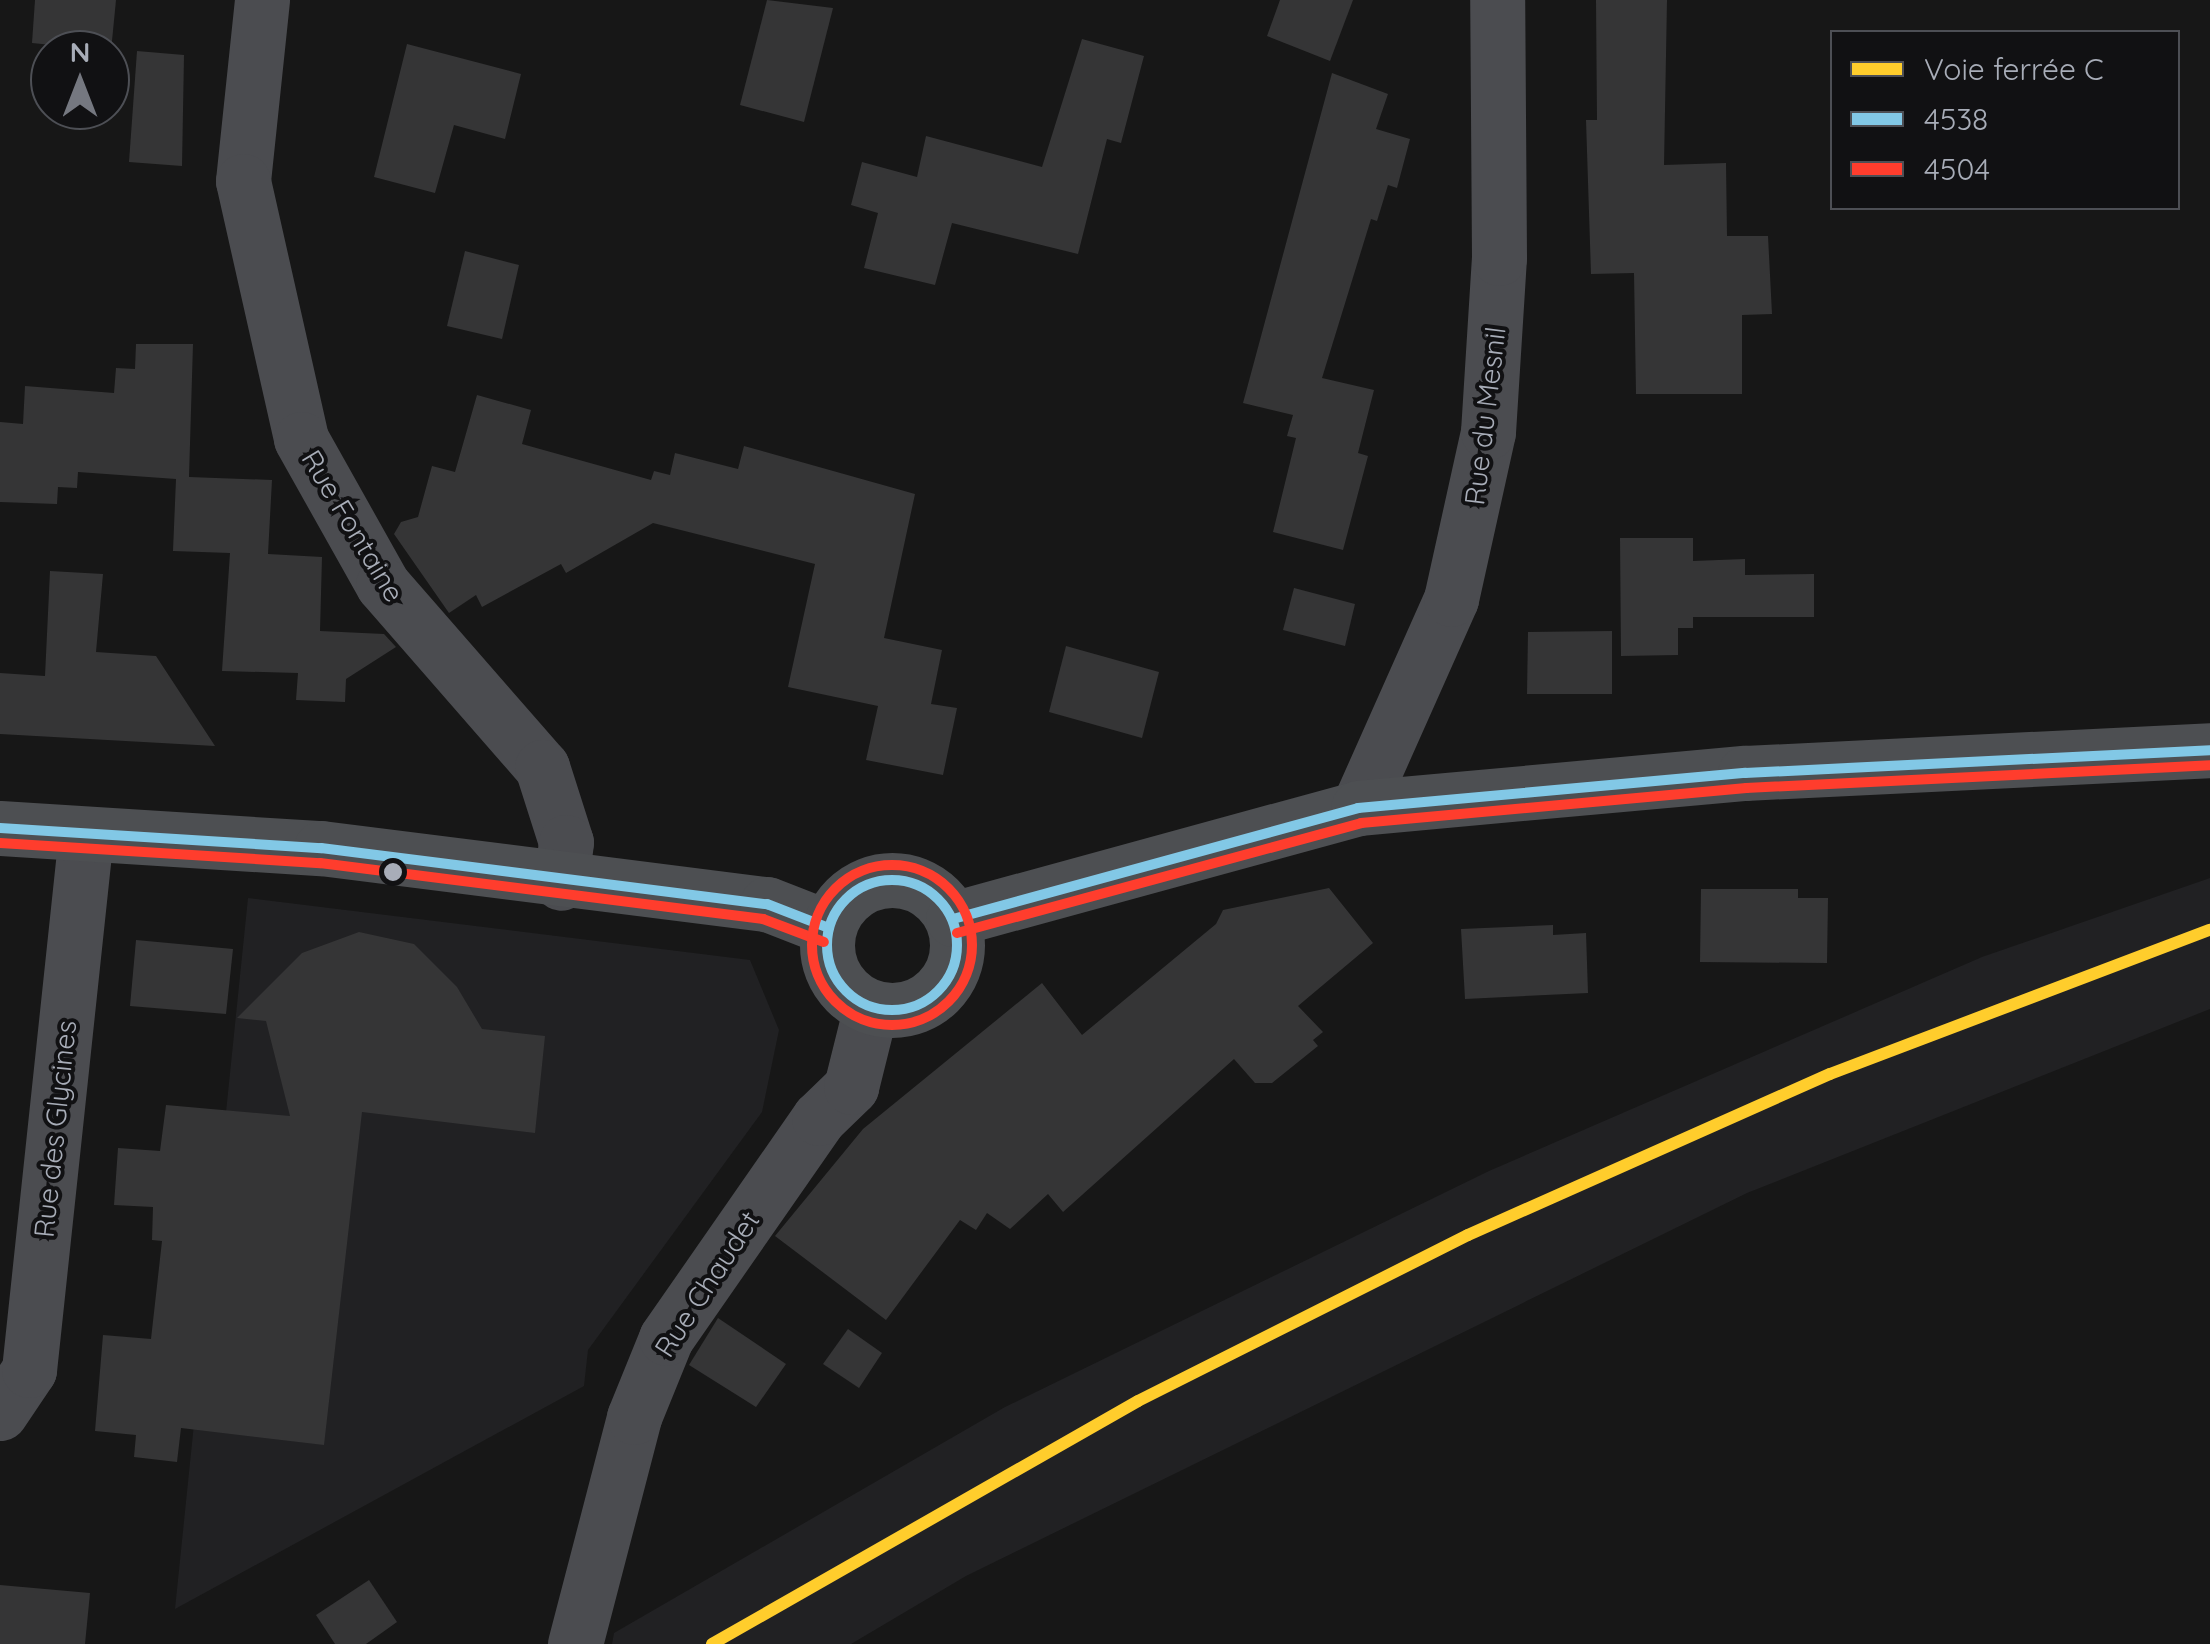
<!DOCTYPE html>
<meta charset="utf-8">
<style>
body{margin:0}
#map{position:relative;width:2210px;height:1644px;overflow:hidden;background:#171717;font-family:Quicksand,sans-serif}
div>[style]{position:absolute}
.built>*{inset:0;background:#212123}
.building>*{inset:0;background:#353536}
.minor>*{height:55px;margin:-27.5px;padding:0 27.5px;transform-origin:27.5px;border-radius:27.5px;background:#4b4c50}
.major>*{height:55px;margin:-27.5px;padding:0 27.5px;transform-origin:27.5px;border-radius:27.5px;background:#4d4f52}
.major>.ring{margin:-27.5px;padding:0;box-sizing:content-box;background:none;border:55px solid #4d4f52;border-radius:50%}
.bus-1>*{height:10px;margin:-5px;padding:0 5px;transform-origin:5px;border-radius:5px;background:#82c8e6}
.bus-1>.ring{margin:-5px;padding:0;box-sizing:content-box;background:none;border:10px solid #82c8e6;border-radius:50%}
.bus-2>*{height:10px;margin:-5px;padding:0 5px;transform-origin:5px;border-radius:5px;background:#ff3d2d}
.bus-2>.ring{margin:-5px;padding:0;box-sizing:content-box;background:none;border:10px solid #ff3d2d;border-radius:50%}
.rail-1>*{height:12px;margin:-6px;padding:0 6px;transform-origin:6px;border-radius:6px;background:#ffcd2c}
.dots>*{width:28px;height:28px;translate:-50% -50%;box-sizing:border-box;border:5px solid #111113;border-radius:50%}
span{translate:-50% -50%;white-space:nowrap;text-align:center;line-height:1.15;-webkit-text-stroke:8px #111113;paint-order:stroke}
.street-label{font-size:28px;color:#a8adb8}
.legend{position:absolute;left:1830px;top:30px;width:350px;height:180px;box-sizing:border-box;background:#111113;border:2px solid #4d4f55;margin:0;padding:12px 18px;list-style:none;font-size:30px;color:#a8adb8}
.legend li{display:flex;align-items:center;gap:20px;height:50px}
.legend b{width:50px;border:2px solid #4d4f55}
.north{position:absolute;left:30px;top:30px;width:100px;height:100px;box-sizing:border-box;background:#111113;border:2px solid #4d4f55;border-radius:50%;rotate:0deg;font-size:28px;font-weight:700;line-height:40px;text-align:center;color:#a8adb8}
.north::after{content:'';display:block;margin:auto;width:35px;height:45px;background:#757880;clip-path:polygon(50% 0,100% 100%,50% 72%,0 100%)}
</style>
<div id="map">
<div class="built">
<i style="clip-path:polygon(2210px 878px,2210px 1009px,1747px 1193px,966px 1576px,851px 1644px,612px 1644px,614px 1633px,1005px 1407px,1489px 1171px,1982px 957px)"></i>
<i style="clip-path:polygon(248px 898px,750px 960px,779px 1030px,762px 1112px,588px 1350px,584px 1386px,175px 1609px)"></i>
</div>
<div class="building">
<i style="clip-path:polygon(35px 0,116px 0,111px 51px,32px 43px)"></i>
<i style="clip-path:polygon(767px 0,833px 8px,804px 122px,740px 105px)"></i>
<i style="clip-path:polygon(1280px 0,1353px 0,1330px 61px,1267px 36px)"></i>
<i style="clip-path:polygon(1596px 0,1667px 0,1664px 165px,1726px 163px,1727px 236px,1768px 236px,1772px 314px,1742px 315px,1742px 394px,1636px 394px,1634px 273px,1591px 274px,1586px 120px,1597px 120px)"></i>
<i style="clip-path:polygon(1082px 39px,1144px 56px,1121px 143px,1107px 139px,1078px 254px,952px 223px,935px 285px,864px 268px,878px 213px,851px 205px,862px 162px,917px 177px,926px 136px,1042px 167px)"></i>
<i style="clip-path:polygon(407px 44px,521px 74px,505px 139px,454px 125px,435px 193px,374px 177px)"></i>
<i style="clip-path:polygon(137px 51px,184px 55px,182px 166px,129px 162px)"></i>
<i style="clip-path:polygon(1332px 73px,1388px 94px,1376px 129px,1410px 139px,1397px 188px,1388px 185px,1377px 221px,1371px 219px,1322px 378px,1374px 390px,1358px 453px,1368px 456px,1343px 550px,1273px 532px,1296px 438px,1287px 436px,1293px 415px,1243px 403px)"></i>
<i style="clip-path:polygon(465px 251px,519px 265px,502px 339px,447px 326px)"></i>
<i style="clip-path:polygon(136px 344px,193px 344px,189px 477px,272px 480px,268px 554px,322px 557px,320px 631px,384px 634px,396px 647px,346px 679px,345px 702px,296px 700px,298px 673px,222px 671px,230px 553px,173px 551px,176px 479px,78px 472px,77px 488px,58px 487px,57px 504px,0 502px,0 422px,23px 424px,25px 386px,114px 393px,116px 368px,135px 369px)"></i>
<i style="clip-path:polygon(477px 395px,531px 410px,522px 444px,651px 480px,654px 471px,670px 475px,675px 453px,738px 469px,744px 446px,915px 494px,884px 638px,942px 650px,931px 704px,957px 708px,943px 775px,866px 760px,878px 706px,788px 687px,815px 564px,653px 523px,566px 573px,561px 564px,482px 607px,476px 595px,449px 613px,394px 534px,401px 522px,418px 517px,432px 466px,455px 472px)"></i>
<i style="clip-path:polygon(1620px 538px,1693px 538px,1693px 561px,1745px 559px,1745px 575px,1814px 574px,1814px 617px,1693px 617px,1693px 628px,1678px 628px,1678px 655px,1621px 656px)"></i>
<i style="clip-path:polygon(50px 571px,103px 574px,96px 652px,156px 656px,215px 746px,0 734px,0 673px,45px 676px)"></i>
<i style="clip-path:polygon(1294px 588px,1355px 604px,1345px 646px,1283px 630px)"></i>
<i style="clip-path:polygon(1612px 631px,1612px 694px,1527px 694px,1528px 632px)"></i>
<i style="clip-path:polygon(1066px 646px,1159px 672px,1142px 738px,1049px 712px)"></i>
<i style="clip-path:polygon(1329px 888px,1373px 943px,1298px 1006px,1323px 1032px,1313px 1040px,1318px 1046px,1272px 1083px,1255px 1083px,1234px 1059px,1063px 1212px,1048px 1194px,1010px 1229px,987px 1213px,976px 1230px,960px 1220px,886px 1320px,775px 1236px,863px 1129px,1042px 983px,1082px 1035px,1216px 924px,1223px 910px)"></i>
<i style="clip-path:polygon(1701px 889px,1798px 889px,1798px 898px,1828px 898px,1827px 963px,1700px 962px)"></i>
<i style="clip-path:polygon(1553px 925px,1553px 935px,1586px 933px,1588px 993px,1465px 999px,1461px 929px)"></i>
<i style="clip-path:polygon(359px 932px,414px 944px,457px 987px,482px 1029px,545px 1036px,535px 1133px,362px 1112px,324px 1445px,181px 1428px,177px 1462px,134px 1457px,136px 1435px,95px 1431px,103px 1335px,151px 1339px,162px 1241px,152px 1240px,153px 1207px,114px 1205px,118px 1148px,160px 1151px,166px 1105px,290px 1116px,266px 1021px,237px 1018px,302px 953px)"></i>
<i style="clip-path:polygon(136px 940px,233px 949px,226px 1014px,130px 1006px)"></i>
<i style="clip-path:polygon(718px 1318px,786px 1364px,756px 1407px,689px 1365px)"></i>
<i style="clip-path:polygon(848px 1329px,882px 1353px,859px 1388px,823px 1364px)"></i>
<i style="clip-path:polygon(369px 1580px,397px 1622px,366px 1644px,335px 1644px,316px 1615px)"></i>
<i style="clip-path:polygon(0 1585px,90px 1593px,85px 1644px,0 1644px)"></i>
</div>
<div class="minor">
<i style="left:262px;top:0;width:182px;rotate:96deg"></i>
<i style="left:243px;top:181px;width:264px;rotate:77.3deg"></i>
<i style="left:301px;top:439px;width:167px;rotate:60.7deg"></i>
<i style="left:383px;top:585px;width:242px;rotate:48.9deg"></i>
<i style="left:542px;top:767px;width:79px;rotate:72.3deg"></i>
<i style="left:566px;top:842px;width:41px;rotate:97deg"></i>
<i style="left:1358px;top:808px;width:229px;rotate:-66deg"></i>
<i style="left:1451px;top:599px;width:171px;rotate:-77.5deg"></i>
<i style="left:1488px;top:432px;width:174px;rotate:-86.4deg"></i>
<i style="left:1499px;top:258px;width:258px;rotate:-90.4deg"></i>
<i style="left:0;top:1413px;width:52px;rotate:-56deg"></i>
<i style="left:29px;top:1370px;width:539px;rotate:-83.93deg"></i>
<i style="left:575px;top:1644px;width:235px;rotate:-75.4deg"></i>
<i style="left:634px;top:1417px;width:85px;rotate:-67.9deg"></i>
<i style="left:666px;top:1338px;width:268px;rotate:-55.2deg"></i>
<i style="left:819px;top:1118px;width:45px;rotate:-44.1deg"></i>
<i style="left:851px;top:1087px;width:82px;rotate:-76deg"></i>
</div>
<div class="major">
<i style="left:0;top:828px;width:322px;rotate:3.6deg"></i>
<i style="left:321px;top:848px;width:450px;rotate:7.2deg"></i>
<i style="left:767px;top:904px;width:66px;rotate:21.2deg"></i>
<i class="ring" style="left:827px;top:880px;width:75px;height:75px"></i>
<i style="left:953px;top:919px;width:420px;rotate:-15.3deg"></i>
<i style="left:1358px;top:808px;width:389px;rotate:-5.2deg"></i>
<i style="left:1745px;top:773px;width:466px;rotate:-2.8deg"></i>
</div>
<div class="bus-1">
<i style="left:0;top:828px;width:322px;rotate:3.6deg"></i>
<i style="left:321px;top:848px;width:450px;rotate:7.2deg"></i>
<i style="left:767px;top:904px;width:66px;rotate:21.2deg"></i>
<i class="ring" style="left:827px;top:880px;width:120px;height:120px"></i>
<i style="left:953px;top:919px;width:420px;rotate:-15.3deg"></i>
<i style="left:1358px;top:808px;width:389px;rotate:-5.2deg"></i>
<i style="left:1745px;top:773px;width:466px;rotate:-2.8deg"></i>
</div>
<div class="bus-2">
<i style="left:0;top:843px;width:321px;rotate:3.6deg"></i>
<i style="left:320px;top:863px;width:447px;rotate:7.2deg"></i>
<i style="left:763px;top:919px;width:65px;rotate:20.7deg"></i>
<i class="ring" style="left:812px;top:865px;width:150px;height:150px"></i>
<i style="left:957px;top:933px;width:419px;rotate:-15.2deg"></i>
<i style="left:1361px;top:823px;width:387px;rotate:-5.2deg"></i>
<i style="left:1746px;top:788px;width:465px;rotate:-2.8deg"></i>
</div>
<div class="rail-1">
<i style="left:712px;top:1644px;width:490px;rotate:-29.7deg"></i>
<i style="left:1138px;top:1401px;width:369px;rotate:-26.7deg"></i>
<i style="left:1468px;top:1235px;width:396px;rotate:-24deg"></i>
<i style="left:1830px;top:1074px;width:406px;rotate:-20.8deg"></i>
</div>
<div class="dots">
<i style="left:393px;top:872px;background:#a8adb8"></i>
</div>
<div class="street-label">
<span style="left:1485px;top:416px;rotate:-83deg">Rue du Mesnil</span>
<span style="left:353px;top:526px;rotate:59deg">Rue Fontaine</span>
<span style="left:55px;top:1129px;rotate:-84deg">Rue des Glycines</span>
<span style="left:707px;top:1284px;rotate:-57deg">Rue Chaudet</span>
</div>
<ul class="legend">
<li><b style="height:12px;background:#ffcd2c"></b>Voie ferrée C</li>
<li><b style="height:12px;background:#82c8e6"></b>4538</li>
<li><b style="height:12px;background:#ff3d2d"></b>4504</li>
</ul>
<div class="north">N</div>
</div>
